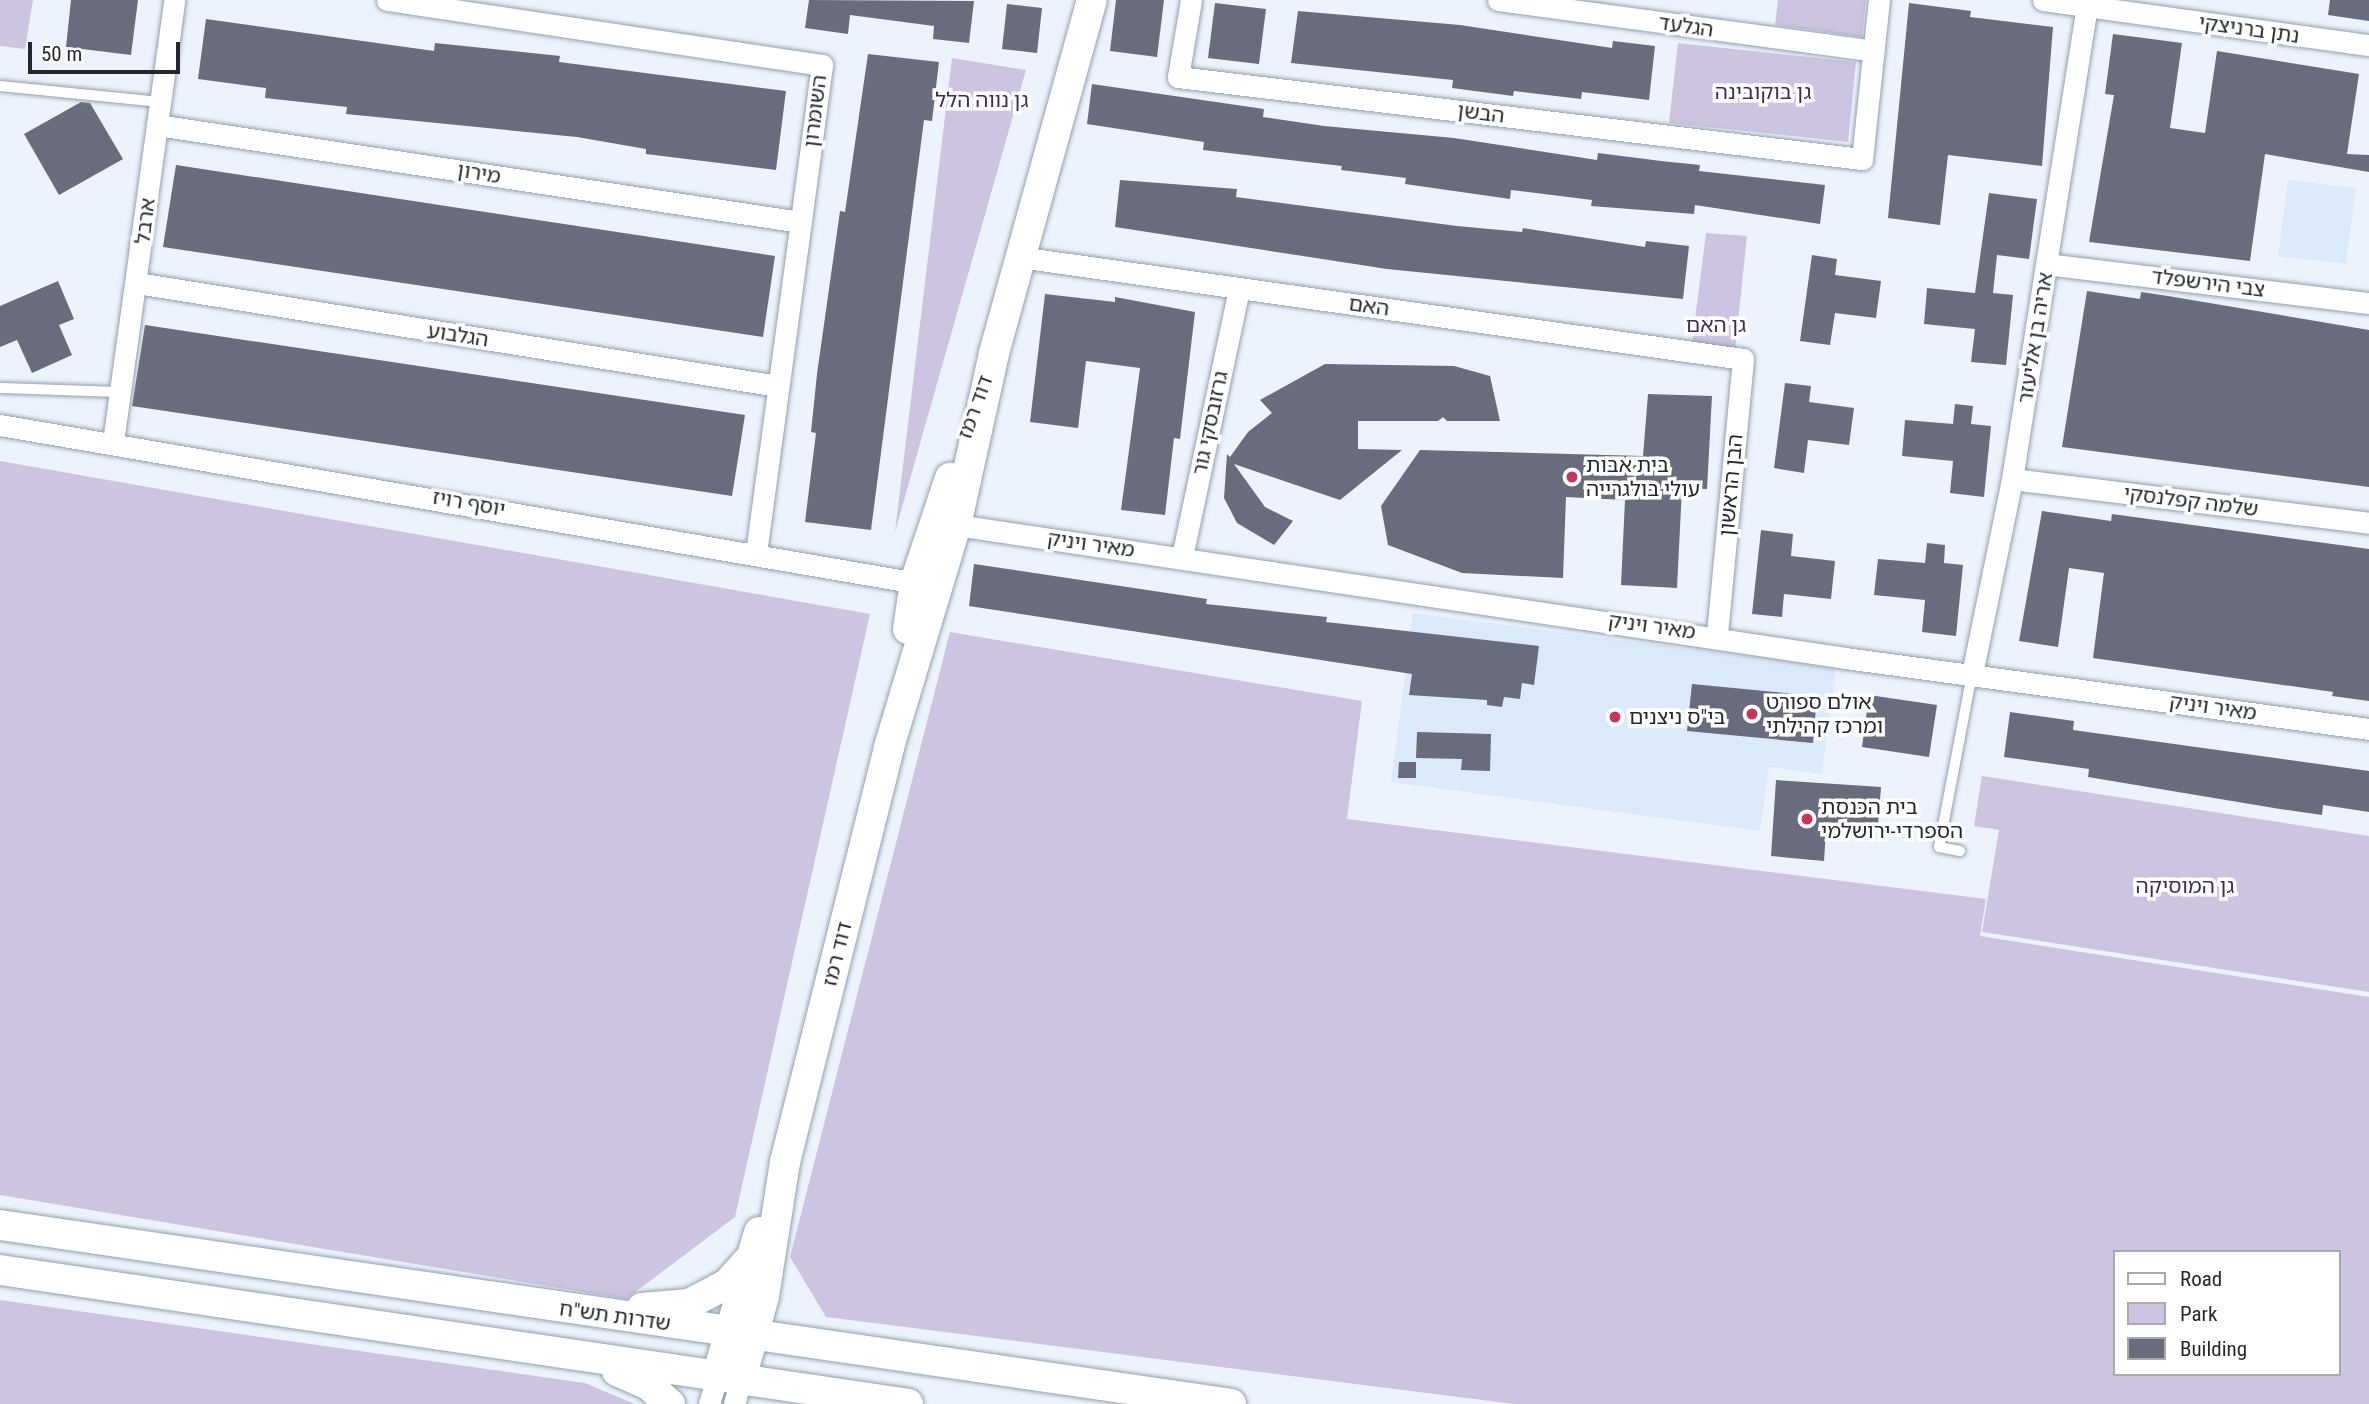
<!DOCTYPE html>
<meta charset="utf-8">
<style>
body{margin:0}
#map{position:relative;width:2369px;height:1404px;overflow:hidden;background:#ecf3fd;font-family:"Roboto Condensed","Noto Sans Hebrew",sans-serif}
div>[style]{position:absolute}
.built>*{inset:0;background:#dbeafb}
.green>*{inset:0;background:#cdc4e1}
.building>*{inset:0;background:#696c7c}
.roads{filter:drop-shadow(0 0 2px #939fae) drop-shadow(0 0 2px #939fae)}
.lane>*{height:10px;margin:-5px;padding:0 5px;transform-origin:5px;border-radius:5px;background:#fff}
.street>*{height:21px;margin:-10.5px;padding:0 10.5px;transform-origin:10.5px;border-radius:10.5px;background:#fff}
.secondary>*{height:30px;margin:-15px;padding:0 15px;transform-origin:15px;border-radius:15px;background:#fff}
.dots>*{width:19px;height:19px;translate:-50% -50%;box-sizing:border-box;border:4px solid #fff;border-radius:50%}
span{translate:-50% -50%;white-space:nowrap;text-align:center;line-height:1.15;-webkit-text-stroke:7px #fff;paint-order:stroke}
.street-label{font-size:21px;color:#24282e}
.park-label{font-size:21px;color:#3f2c5c}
.poi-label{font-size:21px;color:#24282e}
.left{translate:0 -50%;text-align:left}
.legend{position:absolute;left:2113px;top:1250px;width:228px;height:126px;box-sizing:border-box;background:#fff;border:2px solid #a7a9ab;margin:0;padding:9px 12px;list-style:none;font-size:21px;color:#24282e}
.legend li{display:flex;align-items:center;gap:14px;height:35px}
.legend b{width:35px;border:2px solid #a7a9ab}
.scale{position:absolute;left:28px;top:42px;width:152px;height:32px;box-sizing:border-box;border:4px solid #24282e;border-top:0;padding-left:9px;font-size:21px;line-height:24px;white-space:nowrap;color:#24282e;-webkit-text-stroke:5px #fff;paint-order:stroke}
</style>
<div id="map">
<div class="built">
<i style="clip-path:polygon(2288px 180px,2356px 188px,2346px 264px,2278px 256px)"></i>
<i style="clip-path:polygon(1413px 613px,1836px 668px,1822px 774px,1769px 767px,1760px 831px,1391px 782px)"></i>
</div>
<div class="green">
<i style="clip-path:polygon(0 0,33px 0,25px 49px,0 46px)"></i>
<i style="clip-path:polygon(1778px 0,1866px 0,1862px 37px,1775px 25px)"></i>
<i style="clip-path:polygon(1678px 43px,1856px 62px,1848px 142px,1669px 123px)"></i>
<i style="clip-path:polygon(952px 58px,1026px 70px,895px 532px)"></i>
<i style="clip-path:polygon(1706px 233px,1747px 236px,1735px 351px,1692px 343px)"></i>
<i style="clip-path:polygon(0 461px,870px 614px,735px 1217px,626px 1299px,0 1195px)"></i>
<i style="clip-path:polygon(evenodd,950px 632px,1362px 701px,1347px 819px,1986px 899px,1980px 936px,2369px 997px,2369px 1404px,1514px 1404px,826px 1317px,790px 1257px,950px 632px,2115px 1252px,2339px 1252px,2339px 1374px,2115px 1374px,2115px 1252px)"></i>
<i style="clip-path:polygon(1982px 776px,2369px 836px,2369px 992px,1982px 932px,1999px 830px,1974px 826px)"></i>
<i style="clip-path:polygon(0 1300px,585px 1383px,635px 1404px,0 1404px)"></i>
</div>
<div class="building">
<i style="clip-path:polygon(71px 0,138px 0,131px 55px,66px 47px)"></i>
<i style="clip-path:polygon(809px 0,974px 1px,969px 43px,933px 39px,934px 26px,850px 15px,848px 34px,805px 28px)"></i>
<i style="clip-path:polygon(1116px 0,1164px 0,1157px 57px,1110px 51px)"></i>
<i style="clip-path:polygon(2330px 0,2369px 0,2369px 21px,2328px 15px)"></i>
<i style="clip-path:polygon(1215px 3px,1266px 9px,1259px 64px,1208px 58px)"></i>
<i style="clip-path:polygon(1909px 3px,1971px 11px,1970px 17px,2053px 27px,2042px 166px,1948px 155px,1940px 225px,1888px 218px)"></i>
<i style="clip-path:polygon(1007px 4px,1042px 8px,1037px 53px,1002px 49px)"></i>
<i style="clip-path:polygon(1298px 11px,1460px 25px,1612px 48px,1613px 41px,1655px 46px,1649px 100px,1582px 92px,1581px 99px,1514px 91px,1513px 96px,1452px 88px,1453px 80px,1291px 63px)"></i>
<i style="clip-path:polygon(206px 19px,434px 51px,435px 43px,560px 56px,559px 62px,786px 91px,776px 170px,646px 154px,646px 149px,577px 137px,346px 114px,347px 107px,265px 98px,266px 88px,198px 79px)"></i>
<i style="clip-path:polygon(2113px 34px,2182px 43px,2170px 128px,2205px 133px,2217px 51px,2359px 74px,2347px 154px,2369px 155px,2369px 172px,2265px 154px,2250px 261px,2089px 242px,2114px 95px,2105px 94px)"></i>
<i style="clip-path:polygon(868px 54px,939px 62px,932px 121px,924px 120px,871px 530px,805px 522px,816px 433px,811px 432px,817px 374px,840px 211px,845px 212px)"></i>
<i style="clip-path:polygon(1092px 84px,1264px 109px,1263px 117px,1324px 126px,1454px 138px,1597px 160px,1598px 153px,1661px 161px,1700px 165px,1699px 171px,1825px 185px,1820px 224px,1695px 205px,1694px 214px,1591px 206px,1592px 200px,1511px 190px,1510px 199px,1405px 184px,1406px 178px,1341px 170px,1342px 166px,1203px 150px,1204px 142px,1087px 124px)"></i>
<i style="clip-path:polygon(81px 102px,90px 103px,123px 159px,59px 195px,24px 134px)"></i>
<i style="clip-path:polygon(176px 165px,775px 256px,763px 337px,163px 247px)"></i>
<i style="clip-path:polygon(1120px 180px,1237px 189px,1236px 197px,1457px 226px,1522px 232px,1523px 228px,1645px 247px,1646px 241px,1689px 246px,1683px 299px,1387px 269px,1115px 227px)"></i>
<i style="clip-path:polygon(1989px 193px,2037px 199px,2029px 259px,1997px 255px,1993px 293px,2013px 295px,2006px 365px,1971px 362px,1975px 329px,1924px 324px,1927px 288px,1975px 293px)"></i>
<i style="clip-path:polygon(1812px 255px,1837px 259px,1835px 275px,1881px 281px,1876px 318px,1835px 313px,1830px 345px,1800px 341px)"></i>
<i style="clip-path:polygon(58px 281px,74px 319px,59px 325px,72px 355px,32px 373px,17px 340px,0 347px,0 306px)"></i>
<i style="clip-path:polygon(2087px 291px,2140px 299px,2141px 292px,2168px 296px,2369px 330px,2369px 487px,2062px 447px)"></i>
<i style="clip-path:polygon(1045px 294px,1115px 302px,1115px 297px,1195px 312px,1180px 439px,1174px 438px,1165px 515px,1121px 510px,1140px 368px,1086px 361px,1078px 428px,1030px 422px)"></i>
<i style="clip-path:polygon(145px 325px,745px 415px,732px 496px,132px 406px)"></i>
<i style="clip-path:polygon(1325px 364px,1454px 366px,1490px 376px,1500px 421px,1447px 421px,1443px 417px,1438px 421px,1358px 421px,1358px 449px,1402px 450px,1340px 500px,1234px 464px,1265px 507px,1293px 521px,1274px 545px,1237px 523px,1224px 498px,1227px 454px,1230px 457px,1248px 432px,1272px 413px,1260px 400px)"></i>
<i style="clip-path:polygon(1785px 383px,1811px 386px,1809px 402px,1854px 408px,1849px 445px,1808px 440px,1804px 473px,1774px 468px)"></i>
<i style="clip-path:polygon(1648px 394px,1712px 396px,1707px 489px,1682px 488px,1677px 588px,1621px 585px,1625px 500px,1566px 497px,1563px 578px,1462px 573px,1388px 545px,1381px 506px,1420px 450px,1643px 456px)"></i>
<i style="clip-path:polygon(1955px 404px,1973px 406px,1971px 424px,1991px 426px,1984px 497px,1950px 493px,1953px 461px,1902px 456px,1905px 420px,1953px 424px)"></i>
<i style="clip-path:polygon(2042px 511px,2111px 521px,2112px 514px,2369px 549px,2369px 701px,2332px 696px,2333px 692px,2093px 658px,2104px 573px,2069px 568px,2058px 647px,2019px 641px)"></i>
<i style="clip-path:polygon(1761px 530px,1793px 534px,1791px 556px,1835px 561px,1831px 599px,1784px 594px,1782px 617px,1752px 614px)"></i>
<i style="clip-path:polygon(1927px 543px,1945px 545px,1944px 563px,1963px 565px,1956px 636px,1922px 632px,1925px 600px,1874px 595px,1878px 559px,1925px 563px)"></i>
<i style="clip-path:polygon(974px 564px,1207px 599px,1206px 604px,1327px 617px,1326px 622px,1539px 646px,1534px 685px,1522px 683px,1520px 699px,1504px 697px,1502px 707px,1487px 705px,1487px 700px,1409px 695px,1412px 674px,969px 606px)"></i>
<i style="clip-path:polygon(1692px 684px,1817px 696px,1813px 743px,1687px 731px)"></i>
<i style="clip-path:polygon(1869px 695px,1937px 705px,1929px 757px,1862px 747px)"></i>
<i style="clip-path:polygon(2010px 712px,2074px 721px,2073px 730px,2369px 771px,2369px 812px,2323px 805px,2322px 815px,2280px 809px,2088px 777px,2089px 769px,2004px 757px)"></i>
<i style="clip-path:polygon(1417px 732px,1491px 734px,1490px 771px,1461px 770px,1462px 759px,1416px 758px)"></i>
<i style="clip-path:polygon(1399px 762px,1416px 762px,1416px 778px,1398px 778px)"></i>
<i style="clip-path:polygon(1776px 780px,1881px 787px,1878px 826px,1858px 824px,1858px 834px,1826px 831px,1824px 861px,1771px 856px)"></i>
</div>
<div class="roads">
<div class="lane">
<i style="left:0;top:86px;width:161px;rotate:5.7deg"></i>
<i style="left:0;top:388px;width:120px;rotate:1.9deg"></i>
<i style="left:1960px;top:851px;width:21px;rotate:-169deg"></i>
<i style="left:1939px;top:847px;width:176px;rotate:-79.2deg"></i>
</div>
<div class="street">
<i style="left:387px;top:0;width:440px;rotate:8.5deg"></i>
<i style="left:822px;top:65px;width:491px;rotate:97.7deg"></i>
<i style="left:1191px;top:0;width:78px;rotate:99.6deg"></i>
<i style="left:1178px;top:77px;width:689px;rotate:6.84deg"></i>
<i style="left:1862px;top:159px;width:160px;rotate:-83.9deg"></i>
<i style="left:1498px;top:0;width:379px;rotate:7.7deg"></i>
<i style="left:2043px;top:0;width:329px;rotate:7.9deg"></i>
<i style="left:157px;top:125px;width:651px;rotate:8.57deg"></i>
<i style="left:1019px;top:257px;width:731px;rotate:8.02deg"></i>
<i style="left:1743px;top:359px;width:278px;rotate:95.4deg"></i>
<i style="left:2046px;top:264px;width:325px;rotate:6.9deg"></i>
<i style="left:137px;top:283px;width:649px;rotate:9.13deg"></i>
<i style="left:0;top:425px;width:942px;rotate:9.78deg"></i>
<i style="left:113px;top:442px;width:446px;rotate:-82.1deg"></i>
<i style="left:2012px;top:479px;width:360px;rotate:7deg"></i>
<i style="left:943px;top:523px;width:912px;rotate:8.51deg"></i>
<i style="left:1845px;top:658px;width:529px;rotate:7.72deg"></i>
<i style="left:1182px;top:557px;width:275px;rotate:-78deg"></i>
<i style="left:1972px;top:674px;width:199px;rotate:-78.4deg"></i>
<i style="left:2012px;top:479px;width:485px;rotate:-81deg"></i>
<i style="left:709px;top:1404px;width:29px;rotate:-74deg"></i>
<i style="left:734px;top:1404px;width:26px;rotate:-74deg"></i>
</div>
<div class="secondary">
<i style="left:908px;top:629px;width:48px;rotate:-81.5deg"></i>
<i style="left:915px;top:582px;width:110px;rotate:-71.4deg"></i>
<i style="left:0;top:1225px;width:1244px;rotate:8.27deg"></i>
<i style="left:0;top:1270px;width:918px;rotate:8.39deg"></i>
<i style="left:642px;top:1308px;width:47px;rotate:-4.9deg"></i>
<i style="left:689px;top:1304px;width:43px;rotate:-27.8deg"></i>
<i style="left:727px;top:1284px;width:31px;rotate:-48deg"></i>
<i style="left:617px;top:1371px;width:36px;rotate:24deg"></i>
<i style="left:650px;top:1386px;width:27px;rotate:42deg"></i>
<i style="left:717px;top:1376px;width:150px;rotate:-73.7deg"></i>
<i style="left:741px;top:1379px;width:86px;rotate:-74.5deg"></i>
<i style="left:764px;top:1296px;width:136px;rotate:-81.1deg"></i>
<i style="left:785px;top:1162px;width:428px;rotate:-75.9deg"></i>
<i style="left:889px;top:747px;width:232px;rotate:-73.2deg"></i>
<i style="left:956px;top:525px;width:176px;rotate:-77.5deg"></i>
<i style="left:994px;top:353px;width:366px;rotate:-74.5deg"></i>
</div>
</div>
<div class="dots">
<i style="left:1572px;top:477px;background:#c5355c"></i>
<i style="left:1752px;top:714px;background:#c5355c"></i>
<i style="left:1615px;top:717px;background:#c5355c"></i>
<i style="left:1807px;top:819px;background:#c5355c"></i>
</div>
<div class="street-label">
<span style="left:1686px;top:26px;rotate:8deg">הגלעד</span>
<span style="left:2249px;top:29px;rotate:8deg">נתן ברניצקי</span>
<span style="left:815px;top:111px;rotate:-83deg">השומרון</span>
<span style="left:1481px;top:113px;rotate:7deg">הבשן</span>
<span style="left:479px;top:173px;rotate:9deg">מירון</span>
<span style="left:145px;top:221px;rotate:-83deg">ארבל</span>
<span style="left:2208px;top:283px;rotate:7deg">צבי הירשפלד</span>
<span style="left:1369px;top:306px;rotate:8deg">האם</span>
<span style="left:458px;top:335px;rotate:9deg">הגלבוע</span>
<span style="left:2035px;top:338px;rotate:-81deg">אריה בן אליעזר</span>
<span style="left:975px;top:407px;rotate:-70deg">דוד רמז</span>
<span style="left:1210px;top:423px;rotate:-78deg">גרזובסקי גור</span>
<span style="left:1731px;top:485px;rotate:-85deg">הבן הראשון</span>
<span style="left:2191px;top:501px;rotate:7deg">שלמה קפלנסקי</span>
<span style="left:469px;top:503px;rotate:10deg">יוסף רויז</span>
<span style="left:1091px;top:544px;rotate:8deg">מאיר ויניק</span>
<span style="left:1652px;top:626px;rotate:8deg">מאיר ויניק</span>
<span style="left:2213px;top:707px;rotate:8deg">מאיר ויניק</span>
<span style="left:837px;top:954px;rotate:-76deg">דוד רמז</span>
<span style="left:615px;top:1316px;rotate:8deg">שדרות תש"ח</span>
</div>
<div class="park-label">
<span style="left:1763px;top:92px">גן בוקובינה</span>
<span style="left:982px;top:100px">גן נווה הלל</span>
<span style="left:1716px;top:325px">גן האם</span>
<span style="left:2185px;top:886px">גן המוסיקה</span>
</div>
<div class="poi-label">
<span class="left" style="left:1586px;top:477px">בית אבות<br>עולי בולגרייה</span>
<span class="left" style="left:1766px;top:714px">אולם ספורט<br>ומרכז קהילתי</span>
<span class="left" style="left:1629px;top:717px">בי"ס ניצנים</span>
<span class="left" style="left:1821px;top:819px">בית הכנסת<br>הספרדי-ירושלמי</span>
</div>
<ul class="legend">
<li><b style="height:9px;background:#fff"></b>Road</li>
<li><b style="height:19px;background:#cdc4e1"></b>Park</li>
<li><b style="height:19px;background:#696c7c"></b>Building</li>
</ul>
<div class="scale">50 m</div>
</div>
